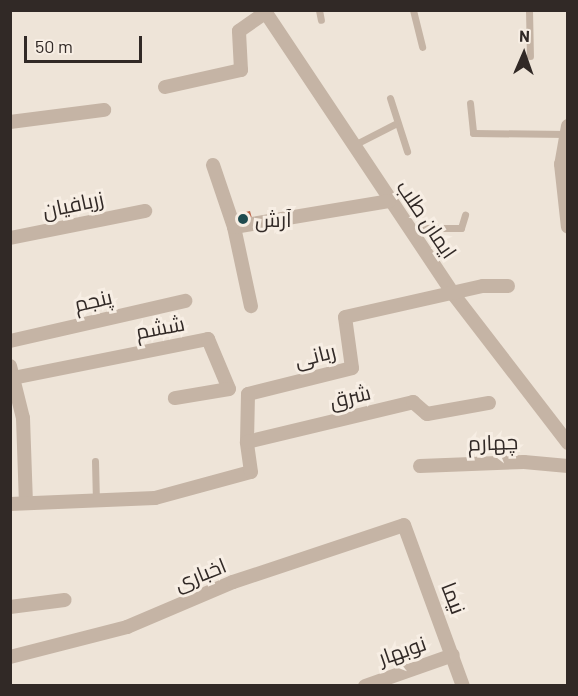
<!DOCTYPE html>
<meta charset="utf-8">
<style>
body{margin:0}
#map{position:relative;width:578px;height:696px;overflow:hidden;background:#eee4d8;font-family:Barlow,Cairo,sans-serif}
div>[style]{position:absolute}
.building>*{inset:0;background:#bb6549}
.lane>*{height:7px;margin:-3.5px;padding:0 3.5px;transform-origin:3.5px;border-radius:3.5px;background:#c5b4a5}
.street>*{height:14px;margin:-7px;padding:0 7px;transform-origin:7px;border-radius:7px;background:#c5b4a5}
.dots>*{width:16px;height:16px;translate:-50% -50%;box-sizing:border-box;border:3px solid #f7eee4;border-radius:50%}
span{translate:-50% -50%;white-space:nowrap;text-align:center;line-height:1.15;-webkit-text-stroke:6px #f7eee4;paint-order:stroke}
.street-label{font-size:21px;color:#312926}
.poi-label{font-size:21px;color:#312926}
.left{translate:0 -50%;text-align:left}
.frame{position:absolute;inset:0;border:12px solid #312926;pointer-events:none}
.north{position:absolute;left:494px;top:24px;width:60px;height:60px;-webkit-text-stroke:4px #f7eee4;paint-order:stroke;rotate:2deg;font-size:16px;font-weight:700;line-height:24px;text-align:center;color:#312926}
.north::after{content:'';display:block;margin:auto;width:21px;height:27px;background:#312926;clip-path:polygon(50% 0,100% 100%,50% 72%,0 100%)}
.scale{position:absolute;left:24px;top:36px;width:118px;height:27px;box-sizing:border-box;border:3px solid #312926;border-top:0;padding-left:8px;font-size:18px;line-height:21px;white-space:nowrap;color:#312926;-webkit-text-stroke:4px #f7eee4;paint-order:stroke}
</style>
<div id="map">
<div class="building">
<i style="clip-path:polygon(250px 211px,253px 222px,235px 225px,232px 215px)"></i>
</div>
<div class="lane">
<i style="left:319px;top:10px;width:10px;rotate:79deg"></i>
<i style="left:413px;top:10px;width:38px;rotate:76deg"></i>
<i style="left:529px;top:10px;width:46px;rotate:88.8deg"></i>
<i style="left:390px;top:98px;width:56px;rotate:72.2deg"></i>
<i style="left:470px;top:103px;width:30px;rotate:84deg"></i>
<i style="left:473px;top:133px;width:93px;rotate:0.6deg"></i>
<i style="left:352px;top:146px;width:48px;rotate:-27.1deg"></i>
<i style="left:408px;top:228px;width:53px"></i>
<i style="left:461px;top:228px;width:14px;rotate:-73deg"></i>
<i style="left:95px;top:461px;width:42px;rotate:88.6deg"></i>
</div>
<div class="street">
<i style="left:264px;top:10px;width:343px;rotate:56.3deg"></i>
<i style="left:454px;top:295px;width:187px;rotate:52.4deg"></i>
<i style="left:165px;top:87px;width:78px;rotate:-12.6deg"></i>
<i style="left:241px;top:70px;width:39px;rotate:-93deg"></i>
<i style="left:239px;top:31px;width:32px;rotate:-35deg"></i>
<i style="left:10px;top:122px;width:95px;rotate:-7.3deg"></i>
<i style="left:568px;top:126px;width:39px;rotate:100deg"></i>
<i style="left:561px;top:164px;width:63px;rotate:83.7deg"></i>
<i style="left:213px;top:165px;width:65px;rotate:71.3deg"></i>
<i style="left:234px;top:227px;width:81px;rotate:77.9deg"></i>
<i style="left:234px;top:227px;width:157px;rotate:-9.5deg"></i>
<i style="left:10px;top:238px;width:138px;rotate:-11.3deg"></i>
<i style="left:10px;top:341px;width:180px;rotate:-12.9deg"></i>
<i style="left:10px;top:366px;width:54px;rotate:76deg"></i>
<i style="left:23px;top:418px;width:85px;rotate:88deg"></i>
<i style="left:13px;top:378px;width:199px;rotate:-11.3deg"></i>
<i style="left:208px;top:339px;width:54px;rotate:67.2deg"></i>
<i style="left:229px;top:389px;width:55px;rotate:170.5deg"></i>
<i style="left:247px;top:442px;width:48px;rotate:-88.8deg"></i>
<i style="left:248px;top:394px;width:107px;rotate:-14deg"></i>
<i style="left:352px;top:368px;width:51px;rotate:-97.8deg"></i>
<i style="left:345px;top:317px;width:141px;rotate:-12.7deg"></i>
<i style="left:483px;top:286px;width:25px"></i>
<i style="left:420px;top:466px;width:104px;rotate:-2.2deg"></i>
<i style="left:524px;top:462px;width:44px;rotate:5.2deg"></i>
<i style="left:10px;top:504px;width:145px;rotate:-2.4deg"></i>
<i style="left:155px;top:498px;width:99px;rotate:-15.2deg"></i>
<i style="left:251px;top:472px;width:30px;rotate:-98deg"></i>
<i style="left:247px;top:442px;width:171px;rotate:-13.5deg"></i>
<i style="left:413px;top:402px;width:18px;rotate:41deg"></i>
<i style="left:427px;top:414px;width:63px;rotate:-10.1deg"></i>
<i style="left:10px;top:607px;width:55px;rotate:-7.3deg"></i>
<i style="left:10px;top:657px;width:121px;rotate:-14.4deg"></i>
<i style="left:127px;top:627px;width:115px;rotate:-23deg"></i>
<i style="left:233px;top:582px;width:180px;rotate:-18.4deg"></i>
<i style="left:404px;top:525px;width:171px;rotate:69.9deg"></i>
<i style="left:365px;top:686px;width:93px;rotate:-19.4deg"></i>
</div>
<div class="dots">
<i style="left:243px;top:219px;background:#1f4b4f"></i>
</div>
<div class="street-label">
<span style="left:73px;top:204px;rotate:-12deg">زربافیان</span>
<span style="left:427px;top:219px;rotate:56deg">ایمان طلب</span>
<span style="left:93px;top:300px;rotate:-13deg">پنجم</span>
<span style="left:160px;top:327px;rotate:-11deg">ششم</span>
<span style="left:315px;top:355px;rotate:-14deg">ربانی</span>
<span style="left:350px;top:396px;rotate:-13deg">شرق</span>
<span style="left:493px;top:442px;rotate:-2deg">چهارم</span>
<span style="left:200px;top:574px;rotate:-22deg">اخباری</span>
<span style="left:454px;top:598px;rotate:69deg">نیما</span>
<span style="left:402px;top:650px;rotate:-19deg">نوبهار</span>
</div>
<div class="poi-label">
<span class="left" style="left:255px;top:219px">آرش</span>
</div>
<div class="frame"></div>
<div class="north">N</div>
<div class="scale">50 m</div>
</div>
